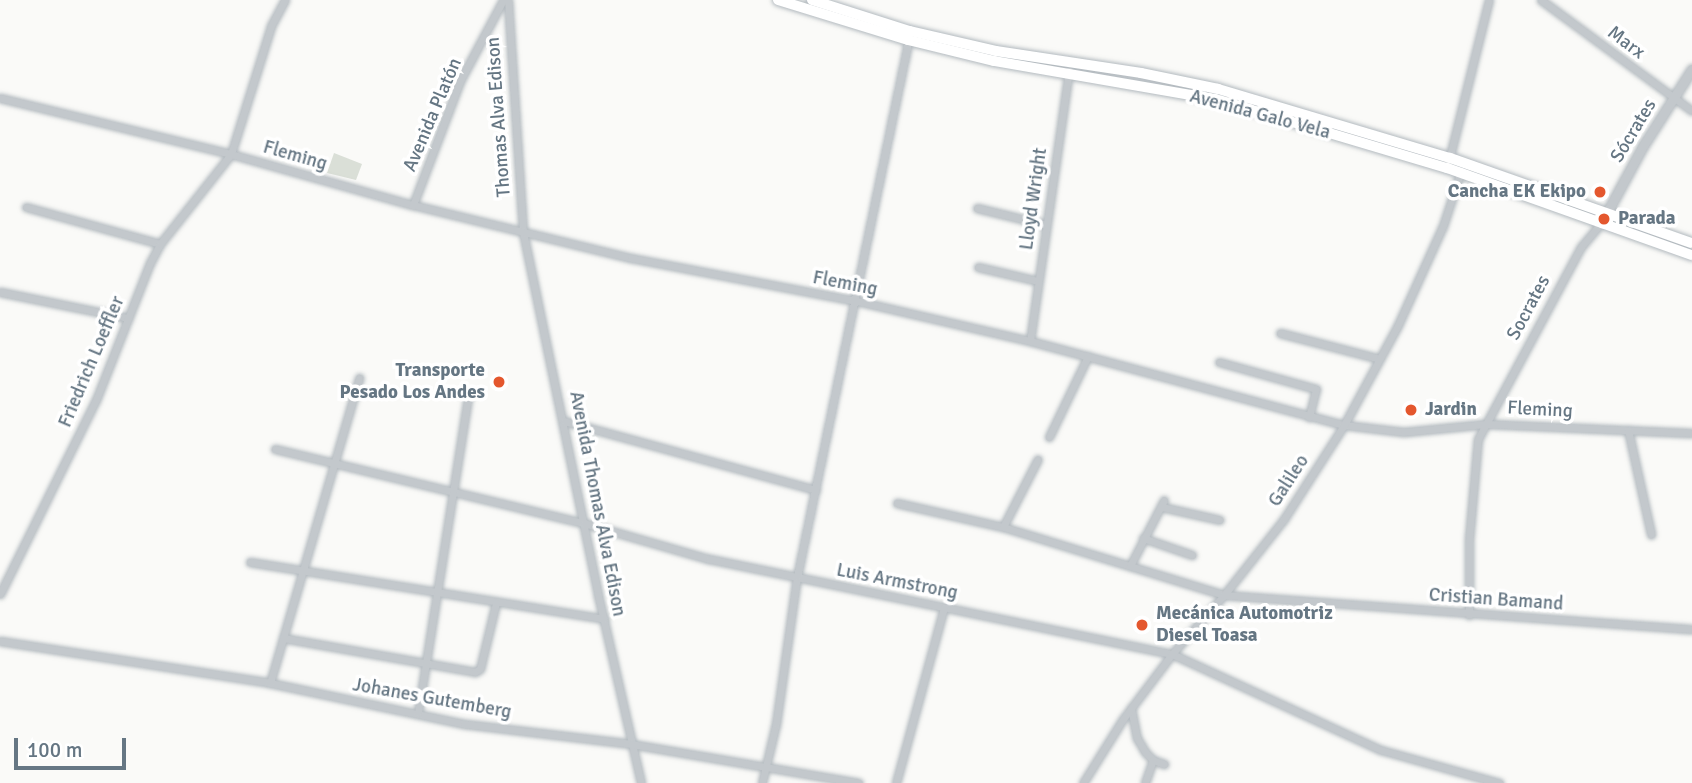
<!DOCTYPE html>
<meta charset="utf-8">
<style>
body{margin:0}
#map{position:relative;width:1692px;height:783px;overflow:hidden;background:#fafaf8;font-family:Signika,sans-serif}
div>[style]{position:absolute}
.green>*{inset:0;background:#dadfd7}
.roads{filter:drop-shadow(0 0 2px #b3babf) drop-shadow(0 0 2px #b3babf)}
.minor>*{height:7px;margin:-3.5px;padding:0 3.5px;transform-origin:3.5px;border-radius:3.5px;background:#c3c8cc}
.tertiary>*{height:9px;margin:-4.5px;padding:0 4.5px;transform-origin:4.5px;border-radius:4.5px;background:#c3c8cc}
.secondary>*{height:10px;margin:-5px;padding:0 5px;transform-origin:5px;border-radius:5px;background:#fff}
.dots>*{width:19px;height:19px;translate:-50% -50%;box-sizing:border-box;border:4px solid #fff;border-radius:50%}
span{translate:-50% -50%;white-space:nowrap;text-align:center;line-height:1.15;-webkit-text-stroke:7px #fff;paint-order:stroke}
.street-label{font-size:19px;color:#657683}
.poi-label{font-size:19px;color:#657683;font-weight:700}
.right{translate:-100% -50%;text-align:right}
.left{translate:0 -50%;text-align:left}
.scale{position:absolute;left:14px;top:738px;width:112px;height:32px;box-sizing:border-box;border:4px solid #657683;border-top:0;padding-left:9px;font-size:21px;line-height:24px;white-space:nowrap;color:#657683;-webkit-text-stroke:5px #fff;paint-order:stroke}
</style>
<div id="map">
<div class="green">
<i style="clip-path:polygon(334px 153px,362px 164px,356px 180px,327px 173px)"></i>
</div>
<div class="roads">
<div class="minor">
<i style="left:508px;top:0;width:232px;rotate:86.3deg"></i>
<i style="left:523px;top:232px;width:371px;rotate:78.3deg"></i>
<i style="left:598px;top:595px;width:193px;rotate:77.1deg"></i>
<i style="left:1541px;top:0;width:187px;rotate:36.3deg"></i>
<i style="left:0;top:98px;width:238px;rotate:13.6deg"></i>
<i style="left:231px;top:154px;width:189px;rotate:15.7deg"></i>
<i style="left:413px;top:205px;width:224px;rotate:13.7deg"></i>
<i style="left:631px;top:258px;width:225px;rotate:10.8deg"></i>
<i style="left:852px;top:300px;width:183px;rotate:13deg"></i>
<i style="left:1030px;top:341px;width:325px;rotate:15deg"></i>
<i style="left:1344px;top:425px;width:60px;rotate:6.7deg"></i>
<i style="left:1404px;top:432px;width:82px;rotate:-5.6deg"></i>
<i style="left:1486px;top:424px;width:206px;rotate:2.5deg"></i>
<i style="left:1449px;top:160px;width:165px;rotate:-76deg"></i>
<i style="left:413px;top:205px;width:133px;rotate:-69.2deg"></i>
<i style="left:460px;top:81px;width:92px;rotate:-62deg"></i>
<i style="left:26px;top:207px;width:139px;rotate:15.4deg"></i>
<i style="left:977px;top:208px;width:71px;rotate:13.8deg"></i>
<i style="left:978px;top:267px;width:62px;rotate:13.1deg"></i>
<i style="left:0;top:292px;width:131px;rotate:11.5deg"></i>
<i style="left:1280px;top:333px;width:103px;rotate:14.6deg"></i>
<i style="left:1030px;top:341px;width:273px;rotate:-81.8deg"></i>
<i style="left:1219px;top:362px;width:101px;rotate:15.6deg"></i>
<i style="left:1316px;top:389px;width:29px;rotate:104deg"></i>
<i style="left:564px;top:421px;width:261px;rotate:15.3deg"></i>
<i style="left:1628px;top:430px;width:107px;rotate:77.5deg"></i>
<i style="left:1049px;top:437px;width:90px;rotate:-64.3deg"></i>
<i style="left:275px;top:449px;width:318px;rotate:13.5deg"></i>
<i style="left:584px;top:523px;width:130px;rotate:16.1deg"></i>
<i style="left:709px;top:559px;width:473px;rotate:11.6deg"></i>
<i style="left:1172px;top:654px;width:230px;rotate:24.7deg"></i>
<i style="left:1381px;top:750px;width:123px;rotate:15.6deg"></i>
<i style="left:897px;top:503px;width:109px;rotate:12.8deg"></i>
<i style="left:1003px;top:527px;width:231px;rotate:17.1deg"></i>
<i style="left:1224px;top:595px;width:469px;rotate:4.2deg"></i>
<i style="left:1162px;top:507px;width:59px;rotate:12.6deg"></i>
<i style="left:1003px;top:527px;width:76px;rotate:-62.8deg"></i>
<i style="left:1143px;top:538px;width:52px;rotate:19.1deg"></i>
<i style="left:250px;top:562px;width:359px;rotate:9.1deg"></i>
<i style="left:1130px;top:566px;width:74px;rotate:-62.7deg"></i>
<i style="left:0;top:594px;width:216px;rotate:-63.7deg"></i>
<i style="left:96px;top:400px;width:147px;rotate:-68.5deg"></i>
<i style="left:150px;top:263px;width:21px;rotate:-62deg"></i>
<i style="left:160px;top:244px;width:115px;rotate:-51.7deg"></i>
<i style="left:231px;top:154px;width:134px;rotate:-72.6deg"></i>
<i style="left:271px;top:26px;width:30px;rotate:-62deg"></i>
<i style="left:1469px;top:615px;width:76px;rotate:-90deg"></i>
<i style="left:1469px;top:539px;width:100px;rotate:-84.9deg"></i>
<i style="left:1478px;top:439px;width:218px;rotate:-61.8deg"></i>
<i style="left:1581px;top:247px;width:33px;rotate:-50deg"></i>
<i style="left:283px;top:638px;width:195px;rotate:10deg"></i>
<i style="left:475px;top:672px;width:6px;rotate:-31deg"></i>
<i style="left:480px;top:669px;width:68px;rotate:-76.4deg"></i>
<i style="left:0;top:641px;width:273px;rotate:8.8deg"></i>
<i style="left:270px;top:683px;width:198px;rotate:11.9deg"></i>
<i style="left:464px;top:724px;width:168px;rotate:6.8deg"></i>
<i style="left:631px;top:744px;width:231px;rotate:9.7deg"></i>
<i style="left:270px;top:683px;width:318px;rotate:-73.7deg"></i>
<i style="left:1131px;top:708px;width:31px;rotate:79deg"></i>
<i style="left:1137px;top:738px;width:16px;rotate:60deg"></i>
<i style="left:1145px;top:752px;width:11px;rotate:45deg"></i>
<i style="left:1153px;top:760px;width:12px;rotate:20deg"></i>
<i style="left:418px;top:713px;width:319px;rotate:-81deg"></i>
<i style="left:762px;top:783px;width:61px;rotate:-76.7deg"></i>
<i style="left:776px;top:724px;width:148px;rotate:-81.9deg"></i>
<i style="left:797px;top:577px;width:551px;rotate:-78.26deg"></i>
<i style="left:896px;top:783px;width:182px;rotate:-74.7deg"></i>
<i style="left:1083px;top:783px;width:75px;rotate:-58deg"></i>
<i style="left:1123px;top:719px;width:81px;rotate:-53deg"></i>
<i style="left:1172px;top:654px;width:79px;rotate:-48.6deg"></i>
<i style="left:1224px;top:595px;width:97px;rotate:-51.7deg"></i>
<i style="left:1284px;top:519px;width:112px;rotate:-57.4deg"></i>
<i style="left:1344px;top:425px;width:114px;rotate:-61.6deg"></i>
<i style="left:1398px;top:325px;width:109px;rotate:-65.6deg"></i>
<i style="left:1443px;top:226px;width:58px;rotate:-71.9deg"></i>
<i style="left:1145px;top:783px;width:24px;rotate:-71deg"></i>
</div>
<div class="tertiary">
<i style="left:1604px;top:218px;width:82px;rotate:-61.6deg"></i>
<i style="left:1643px;top:146px;width:91px;rotate:-57.5deg"></i>
</div>
<div class="secondary">
<i style="left:778px;top:0;width:136px;rotate:17.1deg"></i>
<i style="left:908px;top:40px;width:89px;rotate:13.7deg"></i>
<i style="left:994px;top:61px;width:224px;rotate:9.8deg"></i>
<i style="left:1215px;top:99px;width:242px;rotate:16.6deg"></i>
<i style="left:1447px;top:168px;width:260px;rotate:19.6deg"></i>
<i style="left:812px;top:0;width:103px;rotate:17.6deg"></i>
<i style="left:910px;top:31px;width:88px;rotate:13.1deg"></i>
<i style="left:996px;top:51px;width:147px;rotate:8.6deg"></i>
<i style="left:1141px;top:73px;width:79px;rotate:11.7deg"></i>
<i style="left:1218px;top:89px;width:242px;rotate:16.6deg"></i>
<i style="left:1450px;top:158px;width:256px;rotate:19.4deg"></i>
</div>
</div>
<div class="dots">
<i style="left:1600px;top:192px;background:#e4572e"></i>
<i style="left:1604px;top:219px;background:#e4572e"></i>
<i style="left:499px;top:382px;background:#e4572e"></i>
<i style="left:1411px;top:410px;background:#e4572e"></i>
<i style="left:1142px;top:625px;background:#e4572e"></i>
</div>
<div class="street-label">
<span style="left:1626px;top:43px;rotate:37deg">Marx</span>
<span style="left:433px;top:115px;rotate:-67deg">Avenida Platón</span>
<span style="left:1260px;top:115px;rotate:15deg">Avenida Galo Vela</span>
<span style="left:499px;top:117px;rotate:-94deg">Thomas Alva Edison</span>
<span style="left:1634px;top:131px;rotate:-59deg">Sócrates</span>
<span style="left:295px;top:156px;rotate:16deg">Fleming</span>
<span style="left:1034px;top:199px;rotate:-82deg">Lloyd Wright</span>
<span style="left:845px;top:284px;rotate:11deg">Fleming</span>
<span style="left:1529px;top:308px;rotate:-62deg">Socrates</span>
<span style="left:92px;top:362px;rotate:-67deg">Friedrich Loeffler</span>
<span style="left:1540px;top:410px;rotate:3deg">Fleming</span>
<span style="left:1289px;top:481px;rotate:-57deg">Galileo</span>
<span style="left:597px;top:504px;rotate:79deg">Avenida Thomas Alva Edison</span>
<span style="left:897px;top:582px;rotate:11deg">Luis Armstrong</span>
<span style="left:1496px;top:600px;rotate:4deg">Cristian Bamand</span>
<span style="left:432px;top:699px;rotate:10deg">Johanes Gutemberg</span>
</div>
<div class="poi-label">
<span class="right" style="left:1586px;top:192px">Cancha EK Ekipo</span>
<span class="left" style="left:1618px;top:219px">Parada</span>
<span class="right" style="left:485px;top:382px">Transporte<br>Pesado Los Andes</span>
<span class="left" style="left:1425px;top:410px">Jardin</span>
<span class="left" style="left:1156px;top:625px">Mecánica Automotriz<br>Diesel Toasa</span>
</div>
<div class="scale">100 m</div>
</div>
